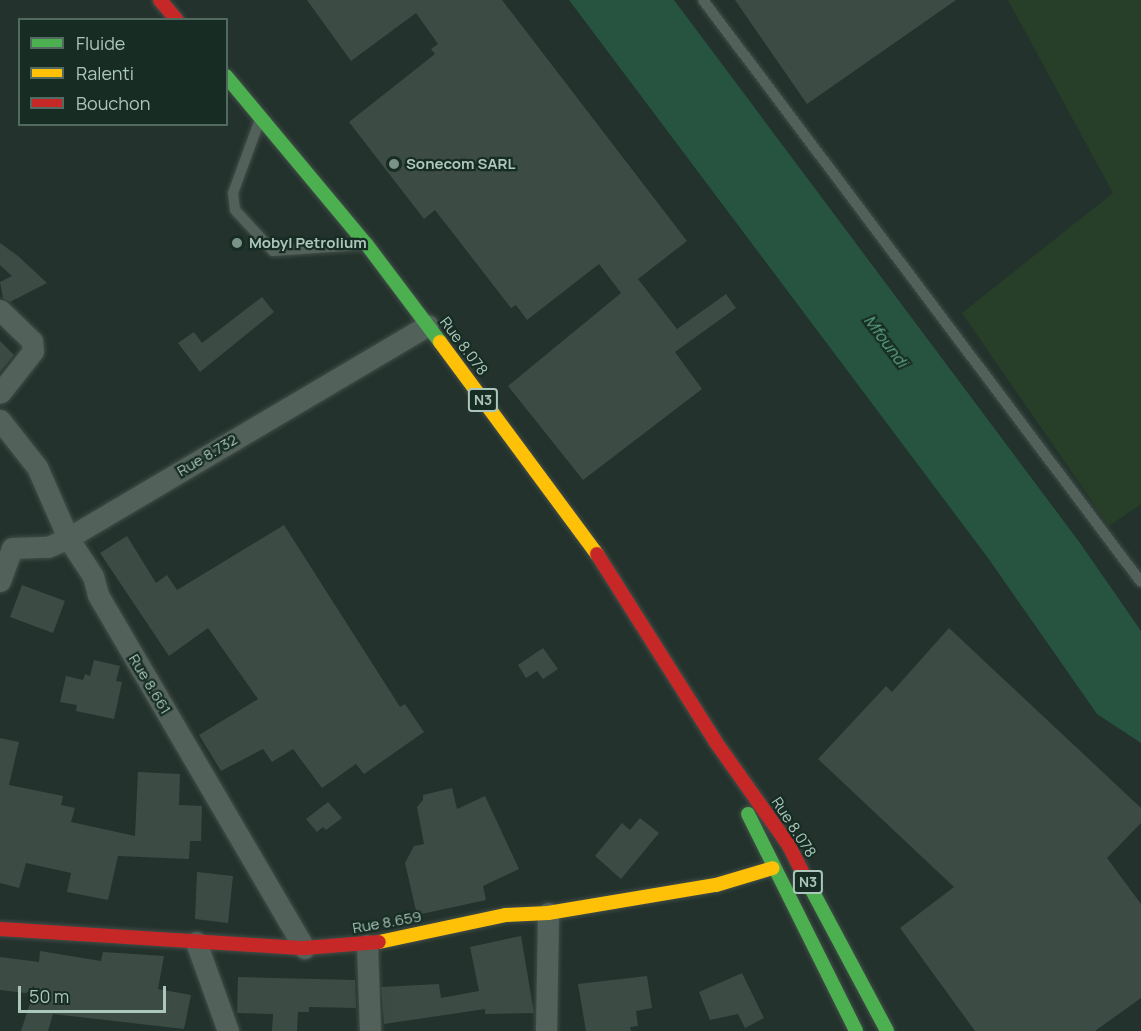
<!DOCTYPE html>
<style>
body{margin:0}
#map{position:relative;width:1141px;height:1031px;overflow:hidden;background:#23322c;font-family:Manrope,sans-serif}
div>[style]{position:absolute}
.green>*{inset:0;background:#273f28}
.water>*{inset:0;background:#275341}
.building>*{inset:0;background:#3d4b45}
.roads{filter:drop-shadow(0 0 2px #424d48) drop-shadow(0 0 2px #424d48)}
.lane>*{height:10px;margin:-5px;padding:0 5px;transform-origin:5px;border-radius:5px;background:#53615b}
.street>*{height:21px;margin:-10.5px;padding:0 10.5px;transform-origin:10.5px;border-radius:10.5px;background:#53615b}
.fast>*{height:14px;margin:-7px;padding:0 7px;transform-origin:7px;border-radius:7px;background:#4caf50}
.slow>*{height:14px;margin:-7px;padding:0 7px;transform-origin:7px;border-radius:7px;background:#ffc107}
.jam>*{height:14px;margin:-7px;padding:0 7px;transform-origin:7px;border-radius:7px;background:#c62828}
.dots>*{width:16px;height:16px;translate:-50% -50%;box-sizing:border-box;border:3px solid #172d24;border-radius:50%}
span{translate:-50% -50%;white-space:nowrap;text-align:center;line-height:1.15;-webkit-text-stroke:4.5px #172d24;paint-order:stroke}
.shield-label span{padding:2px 4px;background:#172d24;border:2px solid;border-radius:4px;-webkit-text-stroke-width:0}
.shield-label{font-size:14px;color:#abc6bb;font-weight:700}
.poi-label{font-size:15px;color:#abc6bb;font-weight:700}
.left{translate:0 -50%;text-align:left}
.street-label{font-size:15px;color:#abc6bb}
.water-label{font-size:16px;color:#60a98a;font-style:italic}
.legend{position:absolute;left:18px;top:18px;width:210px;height:108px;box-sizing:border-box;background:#172d24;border:2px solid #526a60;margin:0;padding:8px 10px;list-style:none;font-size:18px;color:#abc6bb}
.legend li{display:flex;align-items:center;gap:12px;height:30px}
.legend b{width:30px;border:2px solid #526a60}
.scale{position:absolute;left:18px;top:986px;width:148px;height:27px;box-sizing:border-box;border:3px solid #abc6bb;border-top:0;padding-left:8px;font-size:18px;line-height:21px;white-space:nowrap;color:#abc6bb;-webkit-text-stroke:4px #172d24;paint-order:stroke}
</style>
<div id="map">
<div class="green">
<i style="clip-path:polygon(1008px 0,1141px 0,1141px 504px,1109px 526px,962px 313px,1113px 193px)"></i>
</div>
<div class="water">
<i style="clip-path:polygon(569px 0,674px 0,1080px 543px,1141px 631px,1141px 743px,1097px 714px,988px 558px)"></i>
</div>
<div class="building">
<i style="clip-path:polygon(307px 0,502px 0,687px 241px,638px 279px,677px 329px,726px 294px,736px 308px,675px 352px,702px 389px,583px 480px,508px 386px,621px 293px,599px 264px,527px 320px,516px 305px,511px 308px,435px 210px,424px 219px,349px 122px,435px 54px,431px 49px,438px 44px,416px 13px,351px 61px)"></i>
<i style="clip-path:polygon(735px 0,956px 0,807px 104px)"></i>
<i style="clip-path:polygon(0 243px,18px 256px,47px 283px,10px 302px,3px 298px,0 282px,12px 276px,0 265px)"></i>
<i style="clip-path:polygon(262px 297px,274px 312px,200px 372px,178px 343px,194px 332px,202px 343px)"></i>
<i style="clip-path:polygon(0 341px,14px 355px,0 372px)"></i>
<i style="clip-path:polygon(284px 525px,400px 707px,405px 704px,424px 732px,364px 774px,356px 764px,322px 788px,293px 749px,272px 762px,263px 749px,221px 771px,199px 735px,258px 699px,208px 628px,169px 656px,100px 553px,127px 536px,156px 583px,167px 575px,177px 590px)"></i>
<i style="clip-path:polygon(22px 585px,65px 601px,53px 633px,10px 617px)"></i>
<i style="clip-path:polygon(949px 628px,1141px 808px,1141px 823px,1107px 858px,1141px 904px,1141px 998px,1095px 1031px,975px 1031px,900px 928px,954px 887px,818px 759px,886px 686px,892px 692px)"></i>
<i style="clip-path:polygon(543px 648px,558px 669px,543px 679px,537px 671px,526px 678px,518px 665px)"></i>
<i style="clip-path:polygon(94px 660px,120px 666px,116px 681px,122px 682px,114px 719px,76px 711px,77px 705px,60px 702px,66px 676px,83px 680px,85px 674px,90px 676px)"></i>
<i style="clip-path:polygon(0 738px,19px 742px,9px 785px,63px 796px,61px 805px,75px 808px,71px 822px,135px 836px,138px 772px,180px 774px,179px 805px,202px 806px,201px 841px,190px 841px,189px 859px,118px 856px,108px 900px,67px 892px,71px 873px,26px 863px,19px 888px,0 883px)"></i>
<i style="clip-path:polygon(452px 788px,457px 809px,485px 796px,519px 869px,483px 886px,486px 900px,417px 915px,405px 863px,414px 846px,424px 844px,417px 807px,423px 800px,423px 795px)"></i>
<i style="clip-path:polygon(328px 802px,342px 818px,326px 830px,323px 827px,317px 832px,306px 819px)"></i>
<i style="clip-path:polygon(640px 818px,659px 833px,621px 879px,595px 856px,622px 823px,630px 830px)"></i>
<i style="clip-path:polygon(197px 872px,233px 876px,228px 923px,195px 919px)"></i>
<i style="clip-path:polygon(521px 936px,534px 1013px,485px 1014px,485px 1009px,384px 1024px,381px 987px,439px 984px,441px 998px,479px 991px,470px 947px)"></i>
<i style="clip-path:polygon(40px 951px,101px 961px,103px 952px,164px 956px,158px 989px,191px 995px,184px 1029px,53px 1014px,48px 1031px,21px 1031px,33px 994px,0 990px,0 957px,39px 962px)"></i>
<i style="clip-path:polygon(742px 973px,764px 1018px,745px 1028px,738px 1014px,710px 1020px,699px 992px)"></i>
<i style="clip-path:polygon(647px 976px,652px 1008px,636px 1011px,638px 1026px,630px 1027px,631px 1031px,586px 1031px,578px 984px)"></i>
<i style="clip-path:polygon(238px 977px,355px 980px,356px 1008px,309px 1007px,309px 1012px,298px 1012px,297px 1031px,272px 1031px,273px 1014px,237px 1013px)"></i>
</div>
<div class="roads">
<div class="lane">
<i style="left:703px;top:0;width:728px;rotate:53.04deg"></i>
<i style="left:259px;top:122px;width:76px;rotate:110.1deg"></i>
<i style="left:233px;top:193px;width:17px;rotate:83deg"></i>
<i style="left:235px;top:210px;width:56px;rotate:47.2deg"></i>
<i style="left:273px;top:251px;width:87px;rotate:-3.9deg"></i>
</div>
<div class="street">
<i style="left:0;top:310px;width:45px;rotate:44.1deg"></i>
<i style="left:32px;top:341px;width:10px;rotate:84deg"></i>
<i style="left:33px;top:351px;width:53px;rotate:128.2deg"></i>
<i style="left:0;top:420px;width:60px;rotate:51.8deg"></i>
<i style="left:37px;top:467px;width:77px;rotate:66.4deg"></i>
<i style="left:68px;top:538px;width:45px;rotate:56.7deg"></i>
<i style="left:93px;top:576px;width:20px;rotate:75deg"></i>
<i style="left:98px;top:595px;width:409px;rotate:59.7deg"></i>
<i style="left:0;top:581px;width:35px;rotate:-70deg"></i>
<i style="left:12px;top:548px;width:36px;rotate:-2deg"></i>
<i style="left:48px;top:547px;width:22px;rotate:-24deg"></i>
<i style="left:68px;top:538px;width:418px;rotate:-30.6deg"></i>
<i style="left:196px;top:942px;width:95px;rotate:70.2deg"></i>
<i style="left:367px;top:945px;width:86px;rotate:88deg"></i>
<i style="left:546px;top:1031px;width:118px;rotate:-89deg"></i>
</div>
<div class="fast">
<i style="left:226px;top:76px;width:220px;rotate:50.2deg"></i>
<i style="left:367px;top:245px;width:121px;rotate:53deg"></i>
<i style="left:748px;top:814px;width:242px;rotate:63.5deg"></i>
<i style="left:806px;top:879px;width:172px;rotate:61.9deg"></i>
</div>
<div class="slow">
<i style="left:440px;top:342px;width:264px;rotate:53.5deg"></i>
<i style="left:379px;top:942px;width:130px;rotate:-12deg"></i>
<i style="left:506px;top:915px;width:42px;rotate:-2.7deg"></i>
<i style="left:548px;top:913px;width:170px;rotate:-9.5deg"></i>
<i style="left:716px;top:885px;width:59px;rotate:-16.6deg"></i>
</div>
<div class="jam">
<i style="left:160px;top:0;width:26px;rotate:50deg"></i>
<i style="left:597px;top:554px;width:221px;rotate:57.7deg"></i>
<i style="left:715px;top:741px;width:126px;rotate:54.7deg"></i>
<i style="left:788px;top:844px;width:39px;rotate:63deg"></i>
<i style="left:0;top:929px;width:305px;rotate:3.6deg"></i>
<i style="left:304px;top:948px;width:75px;rotate:-4.6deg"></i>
</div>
</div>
<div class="dots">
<i style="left:394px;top:164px;background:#7b9289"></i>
<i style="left:237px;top:243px;background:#7b9289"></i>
</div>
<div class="shield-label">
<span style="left:483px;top:400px">N3</span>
<span style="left:808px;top:882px">N3</span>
</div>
<div class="poi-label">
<span class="left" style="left:406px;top:164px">Sonecom SARL</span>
<span class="left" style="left:249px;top:243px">Mobyl Petrolium</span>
</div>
<div class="street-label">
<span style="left:464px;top:346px;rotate:53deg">Rue 8.078</span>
<span style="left:207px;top:455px;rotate:-31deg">Rue 8.732</span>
<span style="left:150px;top:684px;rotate:59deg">Rue 8.661</span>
<span style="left:794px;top:827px;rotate:57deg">Rue 8.078</span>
<span style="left:387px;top:922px;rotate:-10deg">Rue 8.659</span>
</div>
<div class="water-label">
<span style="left:886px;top:341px;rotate:53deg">Mfoundi</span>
</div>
<ul class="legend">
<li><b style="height:8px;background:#4caf50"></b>Fluide</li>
<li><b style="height:8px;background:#ffc107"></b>Ralenti</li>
<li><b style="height:8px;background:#c62828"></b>Bouchon</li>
</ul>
<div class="scale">50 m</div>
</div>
